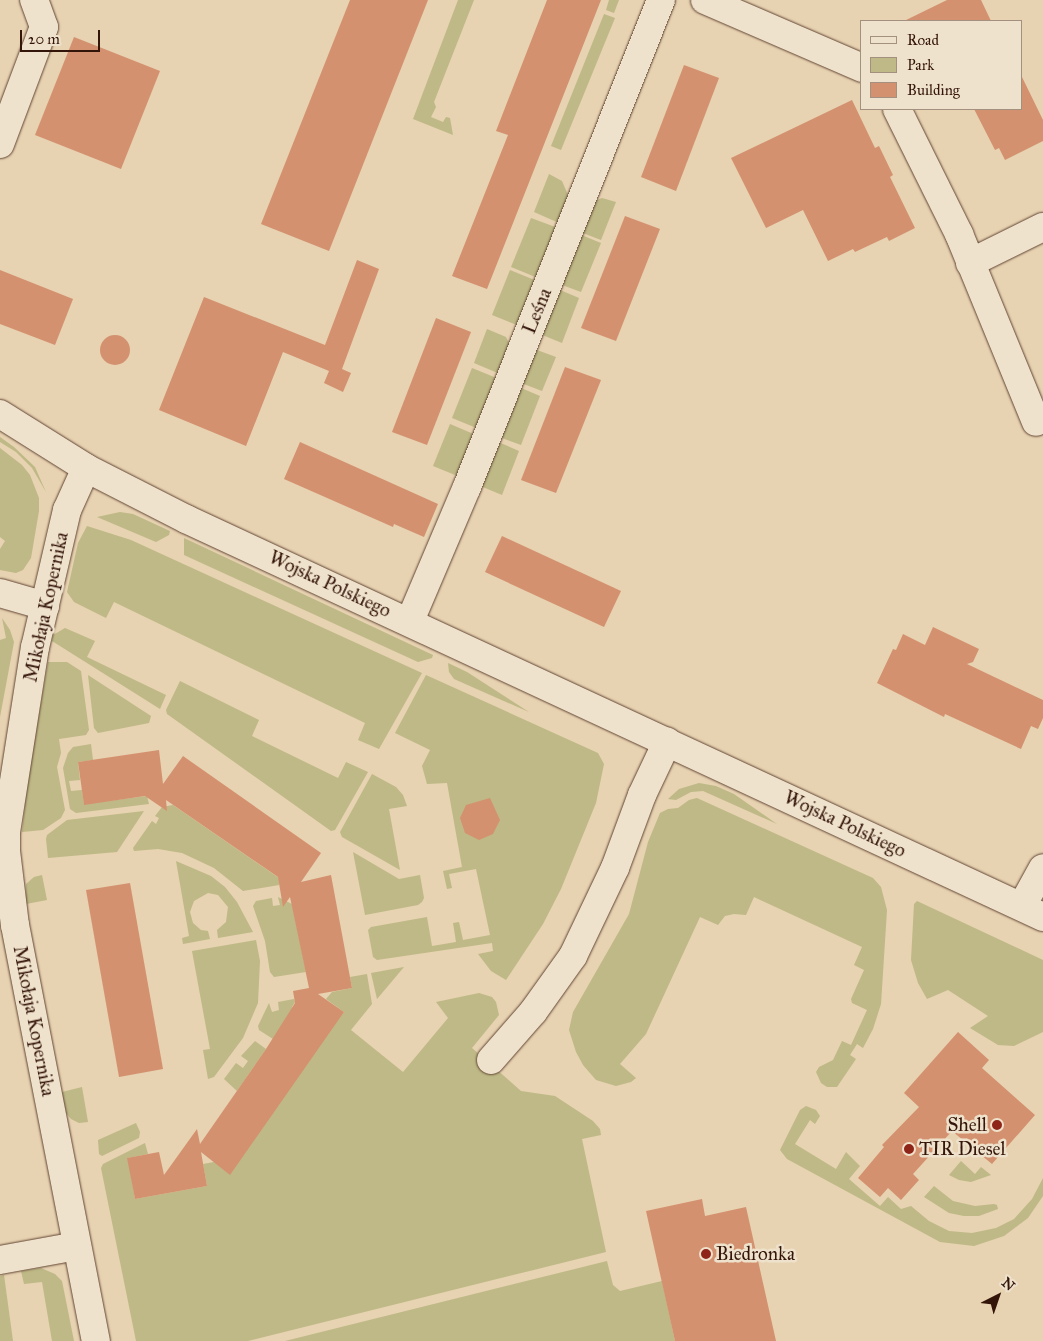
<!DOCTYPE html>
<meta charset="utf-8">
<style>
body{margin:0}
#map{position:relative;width:1043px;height:1341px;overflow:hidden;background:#e7d2b1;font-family:"IM FELL Great Primer",serif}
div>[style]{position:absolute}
.green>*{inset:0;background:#beb986}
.building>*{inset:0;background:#d4916f}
.round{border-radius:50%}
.roads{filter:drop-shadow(0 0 1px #614433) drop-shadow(0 0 1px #614433)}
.street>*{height:28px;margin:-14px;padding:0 14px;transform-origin:14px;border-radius:14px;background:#efe2cc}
.secondary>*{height:28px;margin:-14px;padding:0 14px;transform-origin:14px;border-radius:14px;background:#efe2cc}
.dots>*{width:14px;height:14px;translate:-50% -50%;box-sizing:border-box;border:2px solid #efe2cc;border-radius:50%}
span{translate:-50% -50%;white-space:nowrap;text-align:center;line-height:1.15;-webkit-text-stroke:5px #efe2cc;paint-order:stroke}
.street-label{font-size:19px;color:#341509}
.poi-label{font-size:19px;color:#341509}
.right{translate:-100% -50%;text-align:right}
.left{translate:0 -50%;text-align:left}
.legend{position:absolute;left:860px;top:20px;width:162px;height:90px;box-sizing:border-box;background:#efe2cc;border:1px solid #a4907e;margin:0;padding:6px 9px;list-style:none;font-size:15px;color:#341509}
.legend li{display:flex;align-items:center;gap:10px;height:25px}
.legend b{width:25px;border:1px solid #a4907e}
.north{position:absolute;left:973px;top:1271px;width:50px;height:50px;-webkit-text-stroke:4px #efe2cc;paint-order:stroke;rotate:41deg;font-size:14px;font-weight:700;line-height:20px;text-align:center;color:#341509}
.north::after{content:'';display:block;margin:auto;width:18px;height:22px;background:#341509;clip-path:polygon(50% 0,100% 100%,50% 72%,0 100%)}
.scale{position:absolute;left:20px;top:30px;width:80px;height:22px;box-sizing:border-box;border:2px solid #341509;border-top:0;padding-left:6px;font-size:15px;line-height:18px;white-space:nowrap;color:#341509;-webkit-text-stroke:4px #efe2cc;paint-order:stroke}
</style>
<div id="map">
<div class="green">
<i style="clip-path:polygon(458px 0,474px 0,434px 102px,436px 107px,431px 117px,443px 122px,446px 117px,450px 118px,453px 135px,413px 119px)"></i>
<i style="clip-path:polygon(609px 0,619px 0,614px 13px,606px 10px)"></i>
<i style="clip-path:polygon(604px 14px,615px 18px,561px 150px,551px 146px)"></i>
<i style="clip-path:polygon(549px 174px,562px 181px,568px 195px,559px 223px,534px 212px)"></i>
<i style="clip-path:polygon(602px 198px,616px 202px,601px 240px,575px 230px,588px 204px)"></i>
<i style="clip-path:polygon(531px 218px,558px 228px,538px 278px,511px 267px)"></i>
<i style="clip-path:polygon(574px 232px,601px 243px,581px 292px,554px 282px)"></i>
<i style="clip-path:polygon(510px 270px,537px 281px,519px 326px,492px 315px)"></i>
<i style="clip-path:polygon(553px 287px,579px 298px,562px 343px,535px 332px)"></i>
<i style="clip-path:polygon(487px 329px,506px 337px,509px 343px,510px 349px,500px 374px,474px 363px)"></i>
<i style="clip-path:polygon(537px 350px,556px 357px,542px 391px,516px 381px,530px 352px)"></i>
<i style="clip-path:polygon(472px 368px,499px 379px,479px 429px,452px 418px)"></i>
<i style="clip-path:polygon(514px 385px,540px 396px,521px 445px,494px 435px)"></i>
<i style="clip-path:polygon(450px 424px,476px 435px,460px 477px,433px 466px)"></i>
<i style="clip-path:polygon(0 437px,14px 447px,35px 467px,46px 492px,32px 468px,16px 452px,0 442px)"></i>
<i style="clip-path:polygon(496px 441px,519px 451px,502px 495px,478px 485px)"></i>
<i style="clip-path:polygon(0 448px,22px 465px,30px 475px,39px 498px,39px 511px,31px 558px,23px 570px,16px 573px,0 570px,0 549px,5px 541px,0 537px)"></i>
<i style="clip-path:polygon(120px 512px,133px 514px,170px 531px,169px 535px,156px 542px,97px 517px)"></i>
<i style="clip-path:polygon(87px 526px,131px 540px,422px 673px,379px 749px,358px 740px,365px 723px,114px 602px,106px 618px,74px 602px,67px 592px,78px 543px)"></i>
<i style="clip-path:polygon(184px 538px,433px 655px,432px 658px,418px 662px,184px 555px)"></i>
<i style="clip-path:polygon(2px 618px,10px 630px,14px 642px,0 717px,0 640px,6px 638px)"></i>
<i style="clip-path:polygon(65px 628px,95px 641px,87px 657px,166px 695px,160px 709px,52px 641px,53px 635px)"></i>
<i style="clip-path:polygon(48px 662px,67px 662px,81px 671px,89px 730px,86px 735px,59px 739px,61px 753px,57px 767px,65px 810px,61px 818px,43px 830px,22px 832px,28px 777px)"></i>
<i style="clip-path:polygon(448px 663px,467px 672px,529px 712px,454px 679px,449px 672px)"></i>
<i style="clip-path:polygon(88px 675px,151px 716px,149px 723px,98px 733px,94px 728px)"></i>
<i style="clip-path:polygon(426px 675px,598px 753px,604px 764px,596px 803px,561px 889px,543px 924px,506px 980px,491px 971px,478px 954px,493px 951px,492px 943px,377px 960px,373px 957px,368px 930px,371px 927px,427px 917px,432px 946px,456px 942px,453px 923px,459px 922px,463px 940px,490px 935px,476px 869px,449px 874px,452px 888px,447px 889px,443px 871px,462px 867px,447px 783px,427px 784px,422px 766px,430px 750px,395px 733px)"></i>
<i style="clip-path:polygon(180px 681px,259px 720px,252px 736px,338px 778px,346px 762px,368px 772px,335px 830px,331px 831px,167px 714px,166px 710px)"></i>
<i style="clip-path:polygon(91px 744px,93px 760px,78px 762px,80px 780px,69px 781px,71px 791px,82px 790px,84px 804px,147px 796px,149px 804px,76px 813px,70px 809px,63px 768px,68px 753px,73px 747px)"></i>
<i style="clip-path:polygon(372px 774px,396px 787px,403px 795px,407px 806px,389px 809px,400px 870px,342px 837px,340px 832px)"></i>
<i style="clip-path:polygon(699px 783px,716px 786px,734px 794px,777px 824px,703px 791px,691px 792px,676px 800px,668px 799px,679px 789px)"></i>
<i style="clip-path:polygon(697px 798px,873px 878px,881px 887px,887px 910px,881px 1004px,873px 1029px,863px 1048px,857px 1044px,850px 1055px,856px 1059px,837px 1087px,827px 1087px,821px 1083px,816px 1072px,819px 1067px,833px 1060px,842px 1041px,851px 1045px,867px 1010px,852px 1003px,851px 999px,864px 970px,854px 965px,862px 947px,754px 897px,746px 915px,734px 914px,725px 916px,718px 925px,700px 917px,646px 1034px,620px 1064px,636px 1078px,631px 1082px,616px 1086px,596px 1080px,583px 1065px,576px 1052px,569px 1030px,573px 1012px,629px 914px,648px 842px,660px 813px,668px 809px,678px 808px,689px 800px)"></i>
<i style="clip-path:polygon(173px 805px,279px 878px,279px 885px,243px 891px,214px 868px,182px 853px,158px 849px,134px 851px,133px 848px,152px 821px,156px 824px,159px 818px,155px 816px,162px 807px)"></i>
<i style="clip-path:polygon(144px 811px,117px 852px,48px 858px,46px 839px,47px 835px,67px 820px)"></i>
<i style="clip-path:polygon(353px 852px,399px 879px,420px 875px,424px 898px,422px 902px,418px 905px,365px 915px)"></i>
<i style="clip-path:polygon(176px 861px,211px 876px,225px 887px,237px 902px,253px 932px,218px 938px,217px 930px,226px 922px,228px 907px,218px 895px,208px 893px,194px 901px,190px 912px,193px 923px,201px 930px,208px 931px,210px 939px,183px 944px,182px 938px,189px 936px)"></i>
<i style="clip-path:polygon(42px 875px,47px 900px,26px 904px,26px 884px,34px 877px)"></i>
<i style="clip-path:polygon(278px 897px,292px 904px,306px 972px,274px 977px,270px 972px,265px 941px,253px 906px,256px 901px,272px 898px,273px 906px,280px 905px)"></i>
<i style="clip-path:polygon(917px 901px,1043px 960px,1043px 1032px,1014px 1046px,998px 1045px,970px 1028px,988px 1016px,948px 990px,927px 999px,918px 983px,911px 960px,914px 904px)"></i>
<i style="clip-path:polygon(256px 940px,260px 961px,258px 1003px,243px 1038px,214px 1077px,208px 1079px,203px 1050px,210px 1049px,192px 951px)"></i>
<i style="clip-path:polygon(404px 967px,377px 999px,371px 973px)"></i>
<i style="clip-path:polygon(367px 974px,372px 1004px,351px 1030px,403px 1072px,448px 1018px,436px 1002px,479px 993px,492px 997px,496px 1002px,499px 1015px,472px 1048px,521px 1091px,555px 1096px,593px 1121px,600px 1129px,601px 1135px,582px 1139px,606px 1252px,248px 1341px,136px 1341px,101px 1168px,103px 1164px,145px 1143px,148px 1154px,128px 1158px,135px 1199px,207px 1186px,203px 1164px,214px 1162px,344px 1012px,326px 999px,332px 992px,352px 988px,350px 977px)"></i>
<i style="clip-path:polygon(294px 999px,295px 1002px,292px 1007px,294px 1009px,273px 1039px,259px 1030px,258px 1026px,269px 1003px,272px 1012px,279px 1010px,278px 1002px)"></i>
<i style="clip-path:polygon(255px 1041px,266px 1049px,237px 1091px,224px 1079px,236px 1063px,243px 1068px,248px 1061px,241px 1056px)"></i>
<i style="clip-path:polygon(82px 1087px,88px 1122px,79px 1123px,71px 1119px,66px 1113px,62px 1092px)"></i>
<i style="clip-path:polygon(806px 1106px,816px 1110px,820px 1116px,815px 1124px,810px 1120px,795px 1144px,836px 1169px,846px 1152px,860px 1166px,849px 1179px,880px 1206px,888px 1197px,901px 1209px,911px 1206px,929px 1221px,949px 1231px,972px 1233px,996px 1228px,1014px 1219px,1032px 1199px,1043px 1178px,1043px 1196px,1028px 1218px,1004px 1236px,974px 1246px,940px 1242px,787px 1159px,780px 1150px,800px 1110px)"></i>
<i style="clip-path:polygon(136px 1123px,140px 1132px,139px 1138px,102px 1156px,99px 1154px,98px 1140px)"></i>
<i style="clip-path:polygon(961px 1161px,975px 1174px,981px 1167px,991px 1175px,971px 1182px,959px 1180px,949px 1175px)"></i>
<i style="clip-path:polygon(934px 1186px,953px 1201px,975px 1206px,994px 1204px,997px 1205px,998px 1209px,979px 1216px,964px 1216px,949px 1213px,924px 1197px)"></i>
<i style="clip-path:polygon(607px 1261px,613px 1285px,620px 1291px,662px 1281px,675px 1341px,285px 1341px)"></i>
<i style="clip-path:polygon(41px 1268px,55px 1274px,62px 1281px,74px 1341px,52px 1341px,42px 1282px,24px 1284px,21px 1271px)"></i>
<i style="clip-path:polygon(4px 1275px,13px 1341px,0 1341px,0 1276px)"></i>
</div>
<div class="building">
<i style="clip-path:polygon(350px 0,428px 0,329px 251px,261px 224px)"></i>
<i style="clip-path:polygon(547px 0,601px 0,487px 289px,452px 276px,508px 135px,496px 131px)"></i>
<i style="clip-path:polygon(947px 0,981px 0,991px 21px,904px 21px)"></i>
<i style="clip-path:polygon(74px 37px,160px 71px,121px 169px,35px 135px)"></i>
<i style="clip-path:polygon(684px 65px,719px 78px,676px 191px,641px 177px)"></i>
<i style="clip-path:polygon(1022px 77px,1043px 120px,1043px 141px,1005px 160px,999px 148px,995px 150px,974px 109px,1022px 109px)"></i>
<i style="clip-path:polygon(852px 100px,875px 148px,879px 146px,893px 175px,890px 177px,915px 228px,889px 241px,887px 237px,855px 252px,853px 249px,828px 261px,803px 210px,766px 228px,731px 158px)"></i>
<i style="clip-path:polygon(625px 216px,660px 229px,616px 341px,581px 328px)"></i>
<i style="clip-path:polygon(357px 260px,379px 269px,342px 369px,351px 373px,343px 392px,324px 383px,329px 371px,283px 352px,246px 446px,159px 410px,204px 297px,325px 345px)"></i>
<i style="clip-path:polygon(0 270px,73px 299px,55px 345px,0 324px)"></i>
<i style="clip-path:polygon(436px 318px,471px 332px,427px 445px,392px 432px)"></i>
<i class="round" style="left:100px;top:335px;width:30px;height:30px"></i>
<i style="clip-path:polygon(565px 367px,601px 380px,556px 493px,521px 480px)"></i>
<i style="clip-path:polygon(300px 442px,438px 504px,424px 537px,394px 524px,393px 527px,284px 479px)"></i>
<i style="clip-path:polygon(502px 536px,621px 591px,604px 627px,485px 572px)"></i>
<i style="clip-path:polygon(933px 627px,979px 649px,973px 662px,967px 664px,1043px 700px,1043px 718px,1038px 729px,1031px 726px,1021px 749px,945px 714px,944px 717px,877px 683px,893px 649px,896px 650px,903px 634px,925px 645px)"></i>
<i style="clip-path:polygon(159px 750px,163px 784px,183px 756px,321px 853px,301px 882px,331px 875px,352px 988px,318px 994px,344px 1012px,230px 1175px,201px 1152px,207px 1186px,135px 1199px,127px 1158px,159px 1152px,164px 1175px,197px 1129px,200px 1144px,266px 1049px,295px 1003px,293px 991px,309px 988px,290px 897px,283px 907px,278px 877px,166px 800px,167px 811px,145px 796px,84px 805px,78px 762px)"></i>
<i style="clip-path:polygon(490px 798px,500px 820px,493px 834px,479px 840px,465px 833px,460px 818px,466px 805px)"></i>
<i style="clip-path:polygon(130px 883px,163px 1069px,119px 1077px,86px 890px)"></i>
<i style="clip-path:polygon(958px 1032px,989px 1060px,982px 1068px,1035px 1115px,992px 1164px,952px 1131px,913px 1174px,919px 1180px,901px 1200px,888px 1188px,880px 1197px,858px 1178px,884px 1147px,882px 1145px,919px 1107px,904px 1093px)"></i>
<i style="clip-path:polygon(702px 1199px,705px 1216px,746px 1207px,776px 1341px,675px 1341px,646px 1211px)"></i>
</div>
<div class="roads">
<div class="street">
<i style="left:705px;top:0;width:171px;rotate:23.4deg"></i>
<i style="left:897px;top:109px;width:140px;rotate:63.6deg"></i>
<i style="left:959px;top:234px;width:203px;rotate:67.7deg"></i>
<i style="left:0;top:144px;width:125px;rotate:-69.4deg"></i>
<i style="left:44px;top:27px;width:29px;rotate:-110deg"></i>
<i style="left:970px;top:263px;width:81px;rotate:-26.3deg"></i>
<i style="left:86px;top:468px;width:46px;rotate:114.3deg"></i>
<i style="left:67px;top:510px;width:141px;rotate:103.1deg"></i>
<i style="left:35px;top:647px;width:187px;rotate:98.9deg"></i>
<i style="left:6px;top:832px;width:19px;rotate:90deg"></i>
<i style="left:6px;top:851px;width:75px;rotate:83.1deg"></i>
<i style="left:15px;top:925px;width:424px;rotate:79deg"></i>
<i style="left:0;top:593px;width:47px;rotate:16.1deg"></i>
<i style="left:410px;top:621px;width:146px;rotate:-67deg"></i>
<i style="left:467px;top:487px;width:524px;rotate:-68.28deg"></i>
<i style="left:491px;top:1060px;width:64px;rotate:-48.8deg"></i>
<i style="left:533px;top:1012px;width:69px;rotate:-54.5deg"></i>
<i style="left:573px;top:956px;width:98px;rotate:-64.5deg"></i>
<i style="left:615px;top:868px;width:78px;rotate:-69.7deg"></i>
<i style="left:642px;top:795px;width:59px;rotate:-64.7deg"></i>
<i style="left:0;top:1260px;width:78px;rotate:-10.3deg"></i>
</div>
<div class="secondary">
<i style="left:0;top:414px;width:102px;rotate:32.1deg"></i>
<i style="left:86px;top:468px;width:112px;rotate:27deg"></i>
<i style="left:186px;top:519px;width:945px;rotate:24.91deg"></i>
<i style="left:1022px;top:906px;width:43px;rotate:-61.1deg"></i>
</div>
</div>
<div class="dots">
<i style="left:997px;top:1125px;background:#8f2418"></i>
<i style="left:909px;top:1149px;background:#8f2418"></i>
<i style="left:706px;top:1254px;background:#8f2418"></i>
</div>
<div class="street-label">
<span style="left:537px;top:311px;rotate:-68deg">Leśna</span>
<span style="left:330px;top:584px;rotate:25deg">Wojska Polskiego</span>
<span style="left:46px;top:607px;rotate:-78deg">Mikołaja Kopernika</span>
<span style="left:845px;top:824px;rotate:25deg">Wojska Polskiego</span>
<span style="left:34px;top:1021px;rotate:79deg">Mikołaja Kopernika</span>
</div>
<div class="poi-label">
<span class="right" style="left:987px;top:1125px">Shell</span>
<span class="left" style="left:919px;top:1149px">TIR Diesel</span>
<span class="left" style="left:716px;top:1254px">Biedronka</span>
</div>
<ul class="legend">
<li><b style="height:6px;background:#efe2cc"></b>Road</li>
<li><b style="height:14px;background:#beb986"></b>Park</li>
<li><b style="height:14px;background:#d4916f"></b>Building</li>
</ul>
<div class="north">N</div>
<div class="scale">20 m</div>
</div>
